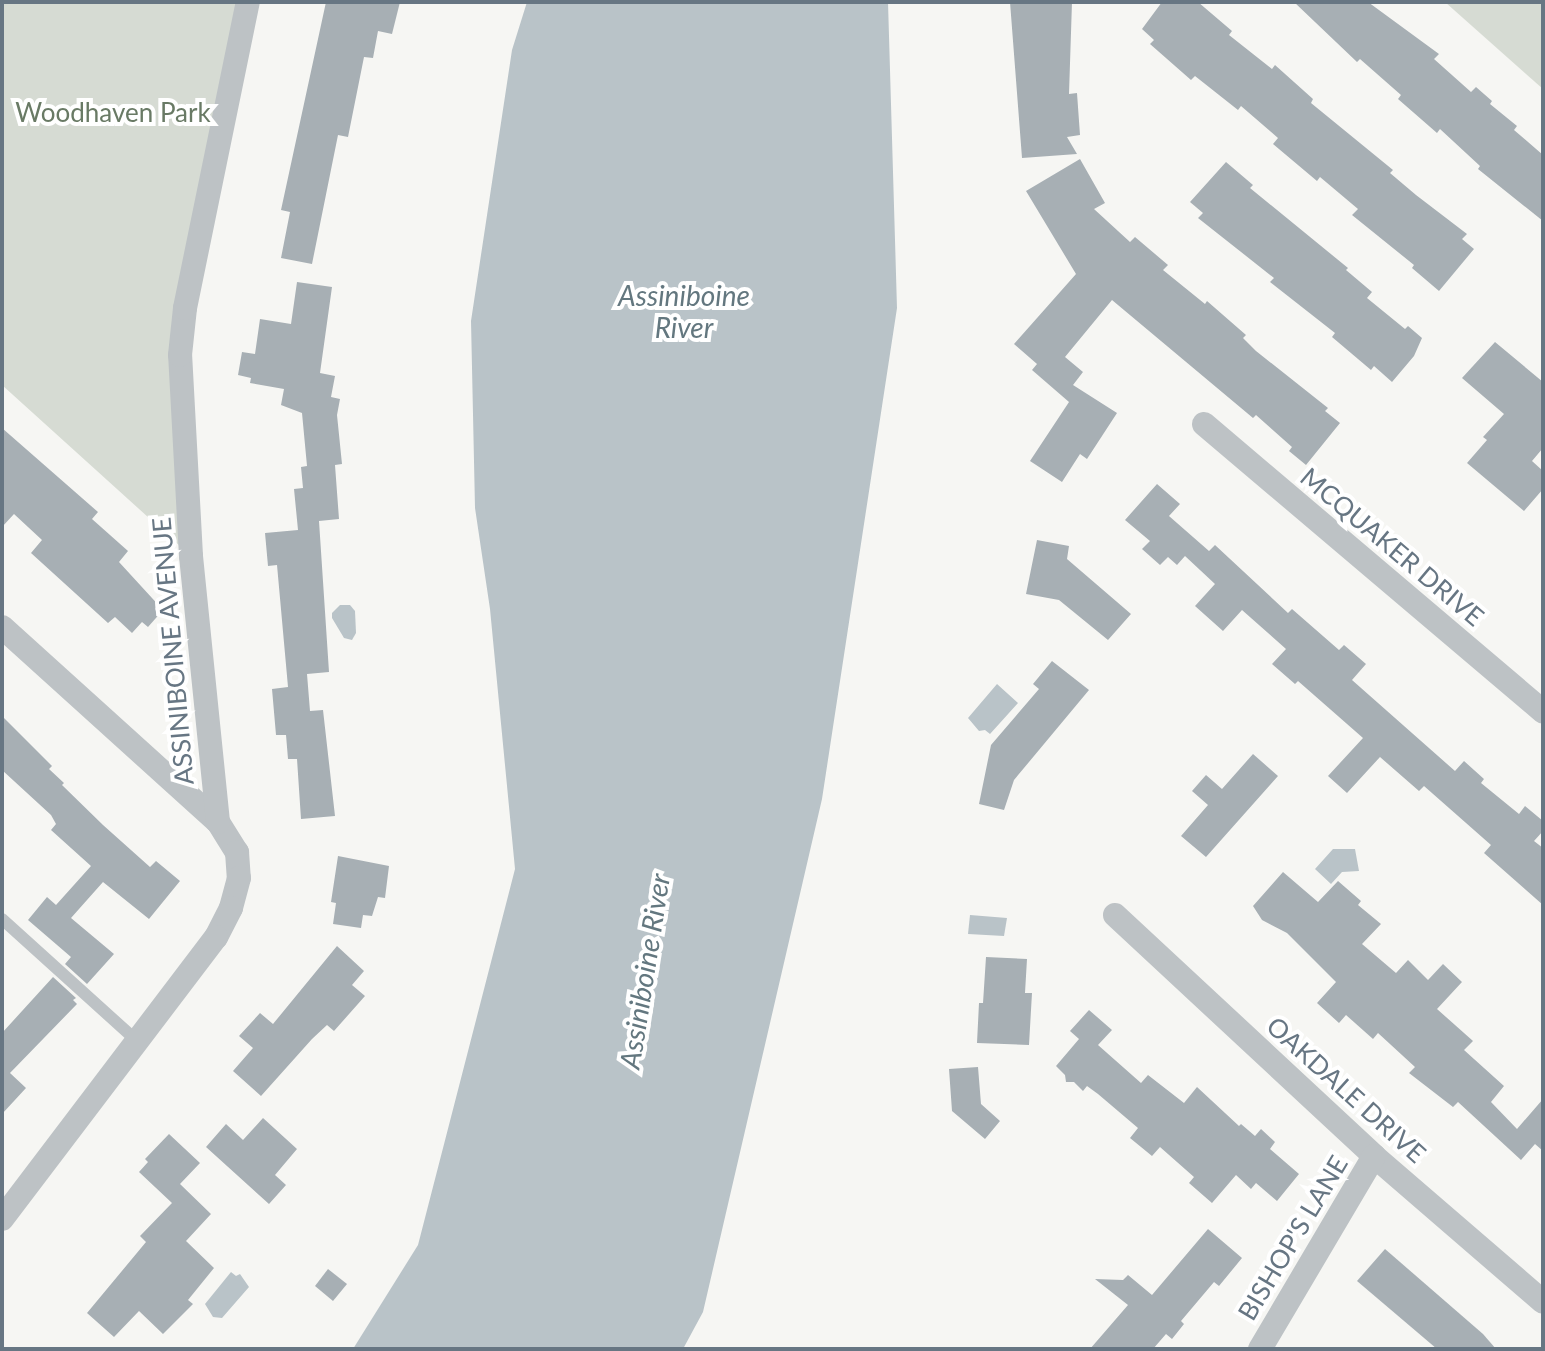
<!DOCTYPE html>
<style>
body{margin:0}
#map{position:relative;width:1545px;height:1351px;overflow:hidden;background:#f6f6f3;font-family:Lato,sans-serif}
div>[style]{position:absolute}
.green>*{inset:0;background:#d6dbd3}
.water>*{inset:0;background:#b9c3c8}
.building>*{inset:0;background:#a7afb4}
.lane>*{height:12px;margin:-6px;padding:0 6px;transform-origin:6px;border-radius:6px;background:#bdc2c5}
.street>*{height:24px;margin:-12px;padding:0 12px;transform-origin:12px;border-radius:12px;background:#bdc2c5}
span{translate:-50% -50%;white-space:nowrap;text-align:center;line-height:1.15;-webkit-text-stroke:8px #fff;paint-order:stroke}
.park-label{font-size:26px;color:#697a65}
.street-label{font-size:26px;color:#677683}
.water-label{font-size:28px;color:#63777f;font-style:italic}
.frame{position:absolute;inset:0;border:4px solid #677683;pointer-events:none}
</style>
<div id="map">
<div class="green">
<i style="clip-path:polygon(2px 2px,248px 2px,185px 308px,191px 556px,2px 385px)"></i>
<i style="clip-path:polygon(1445px 2px,1543px 2px,1543px 89px)"></i>
</div>
<div class="water">
<i style="clip-path:polygon(527px 2px,888px 2px,897px 308px,822px 799px,703px 1312px,683px 1349px,353px 1349px,418px 1245px,515px 869px,490px 609px,475px 508px,471px 321px,512px 50px)"></i>
<i style="clip-path:polygon(340px 605px,350px 605px,355px 611px,356px 633px,352px 640px,344px 638px,332px 618px,332px 613px)"></i>
<i style="clip-path:polygon(997px 684px,1018px 703px,990px 734px,985px 730px,979px 731px,968px 718px)"></i>
<i style="clip-path:polygon(1333px 849px,1355px 849px,1359px 871px,1342px 872px,1331px 884px,1315px 869px)"></i>
<i style="clip-path:polygon(970px 915px,1007px 918px,1004px 936px,968px 934px)"></i>
<i style="clip-path:polygon(231px 1272px,236px 1276px,240px 1274px,249px 1287px,222px 1318px,213px 1317px,205px 1304px)"></i>
</div>
<div class="building">
<i style="clip-path:polygon(326px 2px,400px 2px,392px 34px,378px 31px,373px 58px,364px 57px,348px 137px,338px 135px,312px 264px,281px 258px,290px 212px,281px 210px)"></i>
<i style="clip-path:polygon(1010px 2px,1072px 2px,1069px 94px,1077px 93px,1080px 135px,1067px 137px,1077px 154px,1022px 158px)"></i>
<i style="clip-path:polygon(1162px 2px,1198px 2px,1232px 31px,1229px 35px,1272px 69px,1275px 65px,1313px 99px,1311px 103px,1393px 170px,1390px 173px,1416px 195px,1467px 234px,1462px 239px,1474px 249px,1439px 291px,1412px 268px,1414px 265px,1352px 215px,1358px 209px,1320px 177px,1317px 181px,1273px 144px,1278px 138px,1241px 106px,1238px 110px,1195px 76px,1191px 80px,1150px 44px,1154px 40px,1142px 29px)"></i>
<i style="clip-path:polygon(1294px 2px,1368px 2px,1439px 54px,1434px 59px,1471px 92px,1476px 87px,1492px 101px,1490px 104px,1517px 126px,1514px 130px,1543px 155px,1543px 221px,1478px 169px,1480px 166px,1440px 129px,1437px 133px,1398px 99px,1401px 95px,1360px 59px,1357px 62px)"></i>
<i style="clip-path:polygon(1080px 159px,1105px 203px,1094px 209px,1130px 242px,1135px 237px,1168px 265px,1163px 270px,1205px 304px,1207px 301px,1246px 335px,1243px 338px,1256px 351px,1328px 408px,1325px 411px,1340px 423px,1306px 465px,1289px 451px,1292px 447px,1256px 415px,1253px 418px,1112px 300px,1065px 357px,1083px 372px,1073px 385px,1117px 413px,1087px 459px,1080px 454px,1062px 482px,1030px 461px,1069px 402px,1032px 370px,1037px 364px,1014px 344px,1076px 274px,1026px 191px)"></i>
<i style="clip-path:polygon(1226px 162px,1253px 185px,1250px 188px,1348px 268px,1346px 270px,1372px 292px,1367px 298px,1405px 329px,1408px 326px,1422px 338px,1414px 356px,1392px 382px,1374px 366px,1371px 370px,1332px 337px,1335px 333px,1270px 282px,1274px 278px,1198px 218px,1203px 213px,1190px 202px)"></i>
<i style="clip-path:polygon(297px 282px,332px 287px,320px 373px,335px 376px,331px 397px,340px 399px,337px 415px,342px 464px,335px 465px,339px 519px,319px 521px,329px 672px,307px 674px,310px 711px,323px 710px,335px 816px,301px 819px,297px 759px,288px 759px,286px 735px,276px 735px,272px 689px,288px 687px,277px 565px,268px 566px,265px 533px,298px 530px,294px 489px,303px 488px,301px 467px,307px 466px,302px 413px,281px 405px,284px 389px,250px 383px,251px 378px,238px 375px,242px 352px,255px 354px,260px 319px,291px 324px)"></i>
<i style="clip-path:polygon(1495px 342px,1543px 382px,1543px 448px,1532px 461px,1543px 471px,1543px 489px,1524px 511px,1467px 463px,1487px 440px,1483px 437px,1504px 414px,1462px 378px)"></i>
<i style="clip-path:polygon(2px 428px,98px 512px,92px 519px,128px 551px,119px 562px,163px 610px,148px 627px,142px 622px,132px 633px,115px 617px,108px 623px,31px 553px,42px 540px,14px 514px,2px 527px)"></i>
<i style="clip-path:polygon(1157px 484px,1180px 504px,1169px 516px,1209px 551px,1215px 545px,1288px 613px,1292px 609px,1339px 650px,1344px 645px,1366px 664px,1352px 680px,1455px 771px,1464px 761px,1484px 779px,1481px 783px,1519px 814px,1525px 806px,1543px 821px,1543px 831px,1534px 841px,1543px 848px,1543px 905px,1484px 853px,1491px 845px,1424px 786px,1419px 791px,1380px 757px,1347px 793px,1328px 776px,1363px 738px,1298px 681px,1295px 684px,1272px 664px,1286px 649px,1242px 610px,1223px 631px,1195px 606px,1215px 584px,1185px 556px,1177px 565px,1168px 557px,1160px 565px,1142px 549px,1150px 541px,1125px 520px)"></i>
<i style="clip-path:polygon(1037px 540px,1069px 546px,1067px 559px,1131px 614px,1108px 640px,1059px 600px,1026px 594px)"></i>
<i style="clip-path:polygon(1052px 661px,1089px 690px,1014px 780px,1004px 810px,979px 804px,991px 745px,1039px 689px,1033px 684px)"></i>
<i style="clip-path:polygon(2px 716px,52px 766px,49px 769px,64px 783px,62px 785px,103px 825px,150px 867px,156px 861px,180px 881px,149px 919px,103px 882px,71px 918px,114px 954px,87px 984px,65px 964px,71px 957px,28px 920px,47px 897px,56px 905px,91px 866px,51px 830px,56px 824px,51px 815px,2px 770px)"></i>
<i style="clip-path:polygon(1253px 754px,1278px 776px,1206px 857px,1181px 836px,1208px 805px,1192px 791px,1206px 775px,1222px 789px)"></i>
<i style="clip-path:polygon(338px 856px,389px 866px,385px 898px,378px 897px,372px 916px,363px 915px,361px 928px,333px 924px,336px 903px,331px 902px)"></i>
<i style="clip-path:polygon(1283px 872px,1318px 902px,1338px 881px,1361px 901px,1358px 905px,1381px 924px,1362px 944px,1396px 973px,1408px 960px,1428px 980px,1443px 964px,1462px 982px,1437px 1009px,1473px 1041px,1464px 1050px,1504px 1086px,1491px 1102px,1517px 1129px,1543px 1099px,1543px 1151px,1535px 1144px,1521px 1160px,1458px 1102px,1453px 1107px,1409px 1073px,1415px 1067px,1378px 1033px,1373px 1039px,1346px 1015px,1339px 1023px,1317px 1003px,1336px 982px,1287px 933px,1262px 920px,1253px 906px)"></i>
<i style="clip-path:polygon(337px 946px,364px 971px,352px 985px,365px 996px,334px 1031px,327px 1025px,312px 1039px,261px 1096px,233px 1071px,253px 1048px,239px 1036px,260px 1013px,273px 1024px)"></i>
<i style="clip-path:polygon(986px 957px,1027px 959px,1025px 993px,1032px 993px,1029px 1045px,977px 1043px,979px 1003px,983px 1003px)"></i>
<i style="clip-path:polygon(53px 977px,76px 998px,73px 1000px,77px 1004px,10px 1073px,26px 1088px,2px 1114px,2px 1033px)"></i>
<i style="clip-path:polygon(1089px 1010px,1112px 1030px,1098px 1045px,1141px 1083px,1148px 1075px,1184px 1103px,1197px 1087px,1239px 1126px,1241px 1124px,1255px 1136px,1261px 1129px,1275px 1142px,1270px 1149px,1299px 1174px,1277px 1201px,1256px 1183px,1251px 1189px,1236px 1175px,1212px 1203px,1189px 1183px,1194px 1177px,1160px 1147px,1152px 1156px,1130px 1138px,1138px 1128px,1098px 1094px,1087px 1086px,1083px 1091px,1074px 1082px,1066px 1082px,1065px 1075px,1056px 1066px,1079px 1039px,1070px 1031px)"></i>
<i style="clip-path:polygon(978px 1067px,981px 1104px,1000px 1121px,985px 1139px,952px 1111px,949px 1069px)"></i>
<i style="clip-path:polygon(263px 1118px,297px 1149px,275px 1175px,286px 1185px,269px 1204px,206px 1147px,226px 1124px,243px 1140px)"></i>
<i style="clip-path:polygon(169px 1134px,200px 1163px,180px 1184px,211px 1214px,186px 1241px,214px 1268px,188px 1300px,193px 1304px,163px 1334px,139px 1311px,114px 1337px,87px 1313px,146px 1242px,140px 1236px,172px 1203px,139px 1172px,148px 1162px,145px 1159px)"></i>
<i style="clip-path:polygon(1208px 1229px,1242px 1258px,1219px 1286px,1214px 1282px,1181px 1321px,1184px 1324px,1172px 1339px,1166px 1334px,1153px 1349px,1090px 1349px,1128px 1305px,1095px 1279px,1123px 1280px,1128px 1275px,1152px 1295px)"></i>
<i style="clip-path:polygon(1385px 1249px,1483px 1334px,1496px 1349px,1437px 1349px,1357px 1281px)"></i>
<i style="clip-path:polygon(328px 1269px,347px 1284px,333px 1301px,315px 1286px)"></i>
</div>
<div class="lane">
<i style="left:2px;top:919px;width:182px;rotate:42.1deg"></i>
</div>
<div class="street">
<i style="left:1204px;top:424px;width:445px;rotate:40.3deg"></i>
<i style="left:2px;top:627px;width:291px;rotate:42.1deg"></i>
<i style="left:218px;top:822px;width:36px;rotate:58deg"></i>
<i style="left:237px;top:852px;width:26px;rotate:86deg"></i>
<i style="left:239px;top:878px;width:31px;rotate:105deg"></i>
<i style="left:231px;top:908px;width:33px;rotate:117deg"></i>
<i style="left:216px;top:937px;width:354px;rotate:127.2deg"></i>
<i style="left:218px;top:822px;width:267px;rotate:-95.8deg"></i>
<i style="left:191px;top:556px;width:201px;rotate:-93.1deg"></i>
<i style="left:180px;top:355px;width:47px;rotate:-83.9deg"></i>
<i style="left:185px;top:308px;width:312px;rotate:-78.4deg"></i>
<i style="left:1115px;top:915px;width:354px;rotate:42.9deg"></i>
<i style="left:1374px;top:1156px;width:223px;rotate:40.8deg"></i>
<i style="left:1260px;top:1349px;width:224px;rotate:-59.4deg"></i>
</div>
<div class="park-label">
<span style="left:113px;top:113px">Woodhaven Park</span>
</div>
<div class="street-label">
<span style="left:1392px;top:547px;rotate:40deg">MCQUAKER DRIVE</span>
<span style="left:173px;top:651px;rotate:-95deg">ASSINIBOINE AVENUE</span>
<span style="left:1346px;top:1090px;rotate:42deg">OAKDALE DRIVE</span>
<span style="left:1293px;top:1238px;rotate:-59deg">BISHOP'S LANE</span>
</div>
<div class="water-label">
<span style="left:684px;top:311px">Assiniboine<br>River</span>
<span style="left:644px;top:971px;rotate:-81deg">Assiniboine River</span>
</div>
<div class="frame"></div>
</div>
